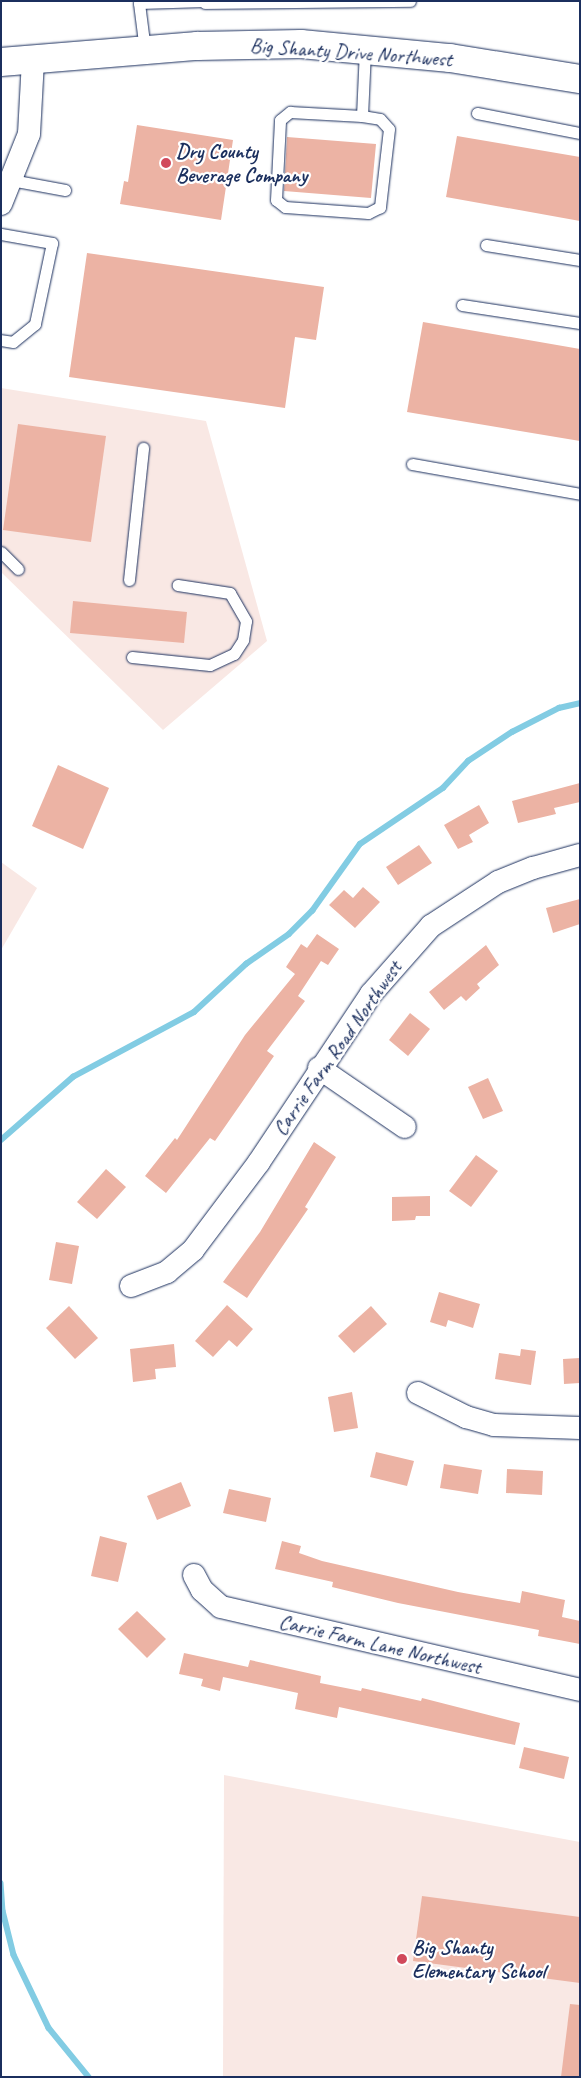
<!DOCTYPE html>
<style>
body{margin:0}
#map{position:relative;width:581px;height:2078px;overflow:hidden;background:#fff;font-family:Caveat,sans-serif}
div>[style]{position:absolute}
.built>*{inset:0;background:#f9e8e4}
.stream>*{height:5.5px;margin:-2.75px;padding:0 2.75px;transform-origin:2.75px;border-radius:2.75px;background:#82cce3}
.building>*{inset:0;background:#ecb3a4}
.roads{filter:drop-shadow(0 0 1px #1b2f5e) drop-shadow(0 0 1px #1b2f5e)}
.lane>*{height:11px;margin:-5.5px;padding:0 5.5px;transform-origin:5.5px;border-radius:5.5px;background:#fff}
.street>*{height:22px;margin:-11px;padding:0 11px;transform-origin:11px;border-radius:11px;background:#fff}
.secondary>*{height:28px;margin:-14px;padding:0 14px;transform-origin:14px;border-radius:14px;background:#fff}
.dots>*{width:14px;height:14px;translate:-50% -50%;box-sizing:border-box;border:2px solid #fff;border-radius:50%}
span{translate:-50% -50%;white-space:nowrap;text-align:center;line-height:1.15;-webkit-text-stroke:4.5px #fff;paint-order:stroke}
.street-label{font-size:21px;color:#1b2f5e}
.poi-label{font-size:21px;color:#1b2f5e;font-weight:700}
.left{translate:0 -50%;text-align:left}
.frame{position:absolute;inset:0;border:2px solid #1b2f5e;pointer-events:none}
</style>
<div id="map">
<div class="built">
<i style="clip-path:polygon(1px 388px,206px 421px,267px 641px,163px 730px,1px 572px)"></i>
<i style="clip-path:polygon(1px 862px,37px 888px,1px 950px)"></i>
<i style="clip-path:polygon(224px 1775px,580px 1842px,580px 2077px,223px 2077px)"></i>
</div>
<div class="stream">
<i style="left:1px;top:1140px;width:96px;rotate:-41.2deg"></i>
<i style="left:73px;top:1077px;width:137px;rotate:-28.2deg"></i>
<i style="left:194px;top:1012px;width:71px;rotate:-42.7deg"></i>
<i style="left:246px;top:964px;width:52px;rotate:-34.9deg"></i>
<i style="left:289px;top:934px;width:33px;rotate:-45deg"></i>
<i style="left:312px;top:911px;width:82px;rotate:-54.4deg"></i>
<i style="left:360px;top:844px;width:100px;rotate:-34deg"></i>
<i style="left:443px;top:788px;width:37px;rotate:-47deg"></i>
<i style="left:468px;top:761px;width:53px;rotate:-33.4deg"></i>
<i style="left:512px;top:732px;width:53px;rotate:-27.1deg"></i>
<i style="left:559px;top:708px;width:22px;rotate:-13deg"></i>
<i style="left:1px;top:1883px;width:28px;rotate:86deg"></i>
<i style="left:3px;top:1911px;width:45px;rotate:76deg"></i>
<i style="left:14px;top:1955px;width:81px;rotate:64.4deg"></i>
<i style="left:49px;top:2028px;width:63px;rotate:50.8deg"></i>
</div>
<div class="building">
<i style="clip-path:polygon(137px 125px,233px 140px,221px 220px,120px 204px,124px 181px,128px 182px)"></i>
<i style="clip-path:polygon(457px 136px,580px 157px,580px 221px,446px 197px)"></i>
<i style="clip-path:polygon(287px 137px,376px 144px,371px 198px,284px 191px)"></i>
<i style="clip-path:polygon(87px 253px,324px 287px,316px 340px,295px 337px,285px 408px,69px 377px)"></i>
<i style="clip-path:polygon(423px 322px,580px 349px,580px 441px,407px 412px)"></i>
<i style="clip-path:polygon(18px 424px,106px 436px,91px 542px,3px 530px)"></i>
<i style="clip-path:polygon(73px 601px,187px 612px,184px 643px,70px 633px)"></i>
<i style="clip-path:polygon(58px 765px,109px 788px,83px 849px,32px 826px)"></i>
<i style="clip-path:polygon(580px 783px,580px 802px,554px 808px,556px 814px,518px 823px,512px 801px)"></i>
<i style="clip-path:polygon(479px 805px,489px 823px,469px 835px,473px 842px,458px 849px,444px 825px)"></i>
<i style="clip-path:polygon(419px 845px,432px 863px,398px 885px,386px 867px)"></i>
<i style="clip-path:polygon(363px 887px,380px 902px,355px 928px,329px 905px,344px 890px,353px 898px)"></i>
<i style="clip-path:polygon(580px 899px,580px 924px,553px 933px,546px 908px)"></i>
<i style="clip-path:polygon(317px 934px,339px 949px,328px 965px,321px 961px,298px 996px,305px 1001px,267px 1051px,274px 1056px,215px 1141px,210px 1138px,166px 1193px,145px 1176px,175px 1138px,177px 1140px,245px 1035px,295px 974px,286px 967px,301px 944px,307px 948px)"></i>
<i style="clip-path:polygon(486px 945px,499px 965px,477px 984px,480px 988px,466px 1001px,461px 996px,444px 1010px,429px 992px)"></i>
<i style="clip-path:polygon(410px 1013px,430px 1029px,408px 1056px,389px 1040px)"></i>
<i style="clip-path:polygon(488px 1078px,503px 1111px,483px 1119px,468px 1087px)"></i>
<i style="clip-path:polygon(314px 1142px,336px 1157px,305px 1207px,308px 1209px,247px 1298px,223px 1282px,260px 1232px)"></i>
<i style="clip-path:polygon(476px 1155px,498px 1171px,471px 1207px,449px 1191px)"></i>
<i style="clip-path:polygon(106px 1169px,126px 1187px,97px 1219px,77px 1202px)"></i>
<i style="clip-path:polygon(430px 1196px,430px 1216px,416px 1216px,415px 1220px,392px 1221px,392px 1197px)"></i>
<i style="clip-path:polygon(56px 1242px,79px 1246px,72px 1284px,49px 1280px)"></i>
<i style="clip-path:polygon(439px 1292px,480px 1304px,473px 1328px,448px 1320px,446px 1327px,430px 1322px)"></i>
<i style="clip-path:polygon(227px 1305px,253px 1329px,237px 1347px,229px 1340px,213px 1357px,195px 1341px)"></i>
<i style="clip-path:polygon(69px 1306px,98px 1338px,75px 1359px,46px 1328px)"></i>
<i style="clip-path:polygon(371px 1306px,387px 1324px,354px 1353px,338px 1336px)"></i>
<i style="clip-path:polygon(174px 1344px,176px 1367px,155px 1369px,156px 1379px,133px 1382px,130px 1349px)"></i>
<i style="clip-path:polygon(521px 1349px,536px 1351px,531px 1385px,495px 1379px,499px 1353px,520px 1356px)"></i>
<i style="clip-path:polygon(580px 1358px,580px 1383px,564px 1384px,563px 1359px)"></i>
<i style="clip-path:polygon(352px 1392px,358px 1428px,334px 1432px,328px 1397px)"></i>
<i style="clip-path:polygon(376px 1452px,414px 1461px,407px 1486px,370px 1477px)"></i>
<i style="clip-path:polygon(444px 1464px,482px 1470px,478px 1494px,440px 1488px)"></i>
<i style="clip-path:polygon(507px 1469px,543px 1471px,542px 1495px,506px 1493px)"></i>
<i style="clip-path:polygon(181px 1482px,191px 1506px,157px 1520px,147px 1496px)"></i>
<i style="clip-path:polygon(229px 1489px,271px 1498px,266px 1522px,223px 1513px)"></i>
<i style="clip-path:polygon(100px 1536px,127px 1543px,118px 1582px,91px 1576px)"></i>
<i style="clip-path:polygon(282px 1541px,301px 1546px,299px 1553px,322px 1561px,458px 1592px,520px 1603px,522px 1591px,565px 1600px,562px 1617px,580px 1621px,580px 1644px,538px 1636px,539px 1630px,398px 1603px,332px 1587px,333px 1582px,275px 1569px)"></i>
<i style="clip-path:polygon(137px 1611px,166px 1639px,147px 1658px,118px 1629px)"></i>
<i style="clip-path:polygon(184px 1653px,248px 1667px,250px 1660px,321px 1676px,320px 1683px,361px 1691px,362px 1688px,421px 1701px,422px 1698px,520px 1723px,515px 1745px,339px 1707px,337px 1718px,295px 1709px,298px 1693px,223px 1677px,220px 1691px,201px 1686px,203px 1679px,179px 1674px)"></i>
<i style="clip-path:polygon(524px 1747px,569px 1757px,564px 1779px,519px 1768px)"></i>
<i style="clip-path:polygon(422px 1896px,580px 1917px,580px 1983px,413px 1961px)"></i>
<i style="clip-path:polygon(570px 2004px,580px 2005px,580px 2077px,561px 2077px)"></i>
</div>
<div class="roads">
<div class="lane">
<i style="left:205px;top:3px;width:205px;rotate:-0.6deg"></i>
<i style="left:145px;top:50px;width:47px;rotate:-97.3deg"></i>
<i style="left:139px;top:3px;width:66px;rotate:-1.7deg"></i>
<i style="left:477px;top:113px;width:105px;rotate:11deg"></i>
<i style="left:362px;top:116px;width:18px;rotate:9deg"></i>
<i style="left:380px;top:119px;width:13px;rotate:48deg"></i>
<i style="left:389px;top:129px;width:79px;rotate:96.6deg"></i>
<i style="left:380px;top:207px;width:13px;rotate:153deg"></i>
<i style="left:368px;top:213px;width:83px;rotate:-175.9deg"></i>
<i style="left:285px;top:207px;width:11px;rotate:-142deg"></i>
<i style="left:276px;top:200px;width:80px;rotate:-87.1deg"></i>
<i style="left:280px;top:120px;width:13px;rotate:-39deg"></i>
<i style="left:290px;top:112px;width:72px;rotate:3.2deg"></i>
<i style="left:362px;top:116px;width:66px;rotate:-87.4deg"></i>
<i style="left:11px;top:180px;width:55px;rotate:10.5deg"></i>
<i style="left:1px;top:234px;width:52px;rotate:10deg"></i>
<i style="left:52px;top:243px;width:83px;rotate:101.9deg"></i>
<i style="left:35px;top:324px;width:28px;rotate:141deg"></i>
<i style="left:13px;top:342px;width:12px;rotate:-171deg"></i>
<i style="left:486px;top:245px;width:95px;rotate:9.1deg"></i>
<i style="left:462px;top:305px;width:119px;rotate:8.7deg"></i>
<i style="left:412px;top:464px;width:171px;rotate:10.1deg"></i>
<i style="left:1px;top:552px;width:24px;rotate:45deg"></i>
<i style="left:129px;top:580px;width:133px;rotate:-83.9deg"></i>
<i style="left:132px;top:657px;width:78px;rotate:5.9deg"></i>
<i style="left:210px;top:665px;width:26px;rotate:-25deg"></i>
<i style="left:234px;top:654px;width:17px;rotate:-57deg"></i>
<i style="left:243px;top:640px;width:19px;rotate:-81deg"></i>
<i style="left:246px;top:621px;width:32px;rotate:-120deg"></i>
<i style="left:230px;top:593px;width:53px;rotate:-171.3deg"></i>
</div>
<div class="street">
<i style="left:1px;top:204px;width:75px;rotate:-68.2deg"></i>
<i style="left:29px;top:134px;width:73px;rotate:-86.9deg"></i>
<i style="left:319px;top:1068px;width:104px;rotate:34.5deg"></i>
<i style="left:131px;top:1286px;width:39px;rotate:-21deg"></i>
<i style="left:167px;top:1272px;width:34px;rotate:-40deg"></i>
<i style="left:193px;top:1250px;width:110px;rotate:-53.1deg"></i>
<i style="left:259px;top:1162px;width:202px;rotate:-56.3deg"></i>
<i style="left:371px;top:994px;width:91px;rotate:-48.6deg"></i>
<i style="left:431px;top:926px;width:80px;rotate:-33.3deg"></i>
<i style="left:498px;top:882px;width:38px;rotate:-22deg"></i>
<i style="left:533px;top:868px;width:49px;rotate:-15.5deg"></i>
<i style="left:418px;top:1393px;width:54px;rotate:26.6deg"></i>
<i style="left:466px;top:1417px;width:29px;rotate:16deg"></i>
<i style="left:494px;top:1425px;width:86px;rotate:2deg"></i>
<i style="left:194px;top:1575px;width:17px;rotate:62deg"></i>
<i style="left:202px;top:1590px;width:25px;rotate:42deg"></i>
<i style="left:221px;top:1607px;width:368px;rotate:13deg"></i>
</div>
<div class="secondary">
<i style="left:1px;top:62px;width:197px;rotate:-4.7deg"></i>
<i style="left:197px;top:46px;width:104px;rotate:-1.1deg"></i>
<i style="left:301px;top:44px;width:150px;rotate:5.4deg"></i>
<i style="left:450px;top:58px;width:132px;rotate:9.2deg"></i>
</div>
</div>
<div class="dots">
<i style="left:166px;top:163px;background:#d1495b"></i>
<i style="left:402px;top:1959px;background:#d1495b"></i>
</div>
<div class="street-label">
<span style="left:351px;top:52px;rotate:4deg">Big Shanty Drive Northwest</span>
<span style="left:337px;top:1048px;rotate:-55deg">Carrie Farm Road Northwest</span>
<span style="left:380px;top:1644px;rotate:13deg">Carrie Farm Lane Northwest</span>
</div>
<div class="poi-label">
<span class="left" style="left:176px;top:163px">Dry County<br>Beverage Company</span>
<span class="left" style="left:412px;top:1959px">Big Shanty<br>Elementary School</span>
</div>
<div class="frame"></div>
</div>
